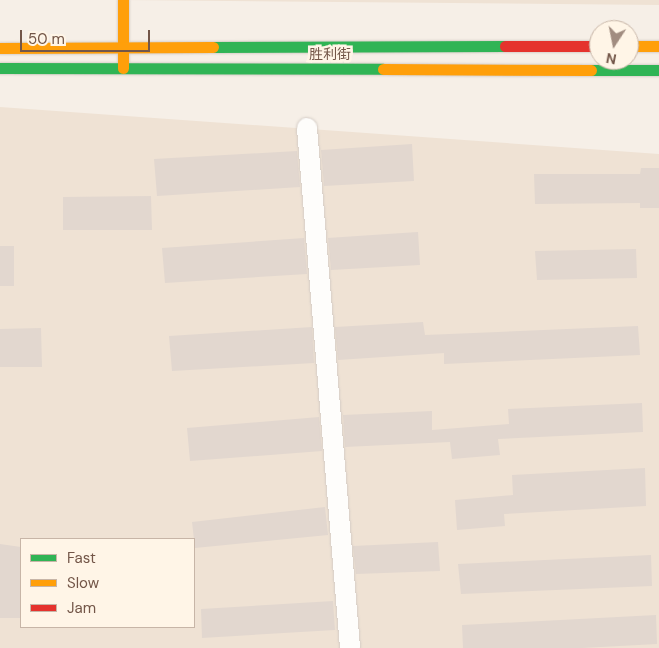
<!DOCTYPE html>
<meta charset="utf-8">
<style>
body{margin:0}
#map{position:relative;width:659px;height:648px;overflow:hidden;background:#f6efe7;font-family:"DM Sans","Noto Sans SC",sans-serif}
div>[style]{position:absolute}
.residential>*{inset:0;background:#efe2d4}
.building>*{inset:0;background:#e2d7cf}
.roads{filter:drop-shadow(0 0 1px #d4ccc5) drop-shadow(0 0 1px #d4ccc5)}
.street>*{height:20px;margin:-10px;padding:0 10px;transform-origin:10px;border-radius:10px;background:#fefdfb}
.fast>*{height:11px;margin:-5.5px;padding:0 5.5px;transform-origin:5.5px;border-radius:5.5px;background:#30b455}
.slow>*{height:11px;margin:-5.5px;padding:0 5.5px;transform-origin:5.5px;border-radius:5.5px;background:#ff9f0a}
.jam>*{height:11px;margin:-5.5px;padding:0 5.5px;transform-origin:5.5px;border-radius:5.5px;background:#e5322d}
span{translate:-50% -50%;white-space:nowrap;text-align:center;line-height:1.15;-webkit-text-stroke:5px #fff5e7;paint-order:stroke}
.street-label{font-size:14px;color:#735648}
.legend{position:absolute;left:20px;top:538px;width:175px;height:90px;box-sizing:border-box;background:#fff5e7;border:1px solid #c7b5a7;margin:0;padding:6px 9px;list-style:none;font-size:15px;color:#735648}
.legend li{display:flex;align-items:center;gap:10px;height:25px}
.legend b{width:25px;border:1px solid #c7b5a7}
.north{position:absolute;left:589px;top:20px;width:50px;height:50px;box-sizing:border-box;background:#fff5e7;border:1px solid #c7b5a7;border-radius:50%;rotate:191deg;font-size:14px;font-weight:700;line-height:20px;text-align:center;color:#735648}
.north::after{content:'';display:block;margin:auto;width:18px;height:22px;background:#a18c80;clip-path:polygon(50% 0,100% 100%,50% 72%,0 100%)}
.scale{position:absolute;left:20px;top:30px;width:130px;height:22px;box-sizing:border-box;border:2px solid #735648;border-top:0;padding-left:6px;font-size:15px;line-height:18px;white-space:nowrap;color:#735648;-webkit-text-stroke:4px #fff5e7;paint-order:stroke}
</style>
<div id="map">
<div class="residential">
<i style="clip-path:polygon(121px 0,659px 0,659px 5px)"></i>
<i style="clip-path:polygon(evenodd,0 107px,659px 154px,659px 648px,0 648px,0 107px,21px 539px,194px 539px,194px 627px,21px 627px,21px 539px)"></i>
</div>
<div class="building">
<i style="clip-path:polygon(412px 144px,414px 181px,324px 186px,321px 150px)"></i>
<i style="clip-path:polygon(297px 151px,300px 187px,157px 196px,154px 159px)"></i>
<i style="clip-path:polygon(641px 168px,659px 168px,659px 208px,640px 208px,640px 203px,535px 204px,534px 174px,640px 174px)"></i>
<i style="clip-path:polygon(151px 196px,152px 230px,63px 230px,63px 197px)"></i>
<i style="clip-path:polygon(418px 232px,420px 265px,331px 270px,328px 238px)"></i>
<i style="clip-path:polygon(304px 238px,307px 274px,165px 283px,162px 248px)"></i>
<i style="clip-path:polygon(0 246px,14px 246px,14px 286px,0 286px)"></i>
<i style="clip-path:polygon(636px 249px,637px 278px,537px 280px,535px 251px)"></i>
<i style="clip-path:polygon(423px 322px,425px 335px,638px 326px,640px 355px,444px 364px,444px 353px,338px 360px,335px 327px)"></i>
<i style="clip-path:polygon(312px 327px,314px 363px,172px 371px,169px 336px)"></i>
<i style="clip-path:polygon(41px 328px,42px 367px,0 367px,0 329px)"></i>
<i style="clip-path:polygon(642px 403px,643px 432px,498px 439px,500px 455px,452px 459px,450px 442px,345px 447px,343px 415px,432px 411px,432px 430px,509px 424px,508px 409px)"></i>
<i style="clip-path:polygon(319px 417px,322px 451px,190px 461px,187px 428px)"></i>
<i style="clip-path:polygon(645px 468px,646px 506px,504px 514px,505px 526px,457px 530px,455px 500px,513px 495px,512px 475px)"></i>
<i style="clip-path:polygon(325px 507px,328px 535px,195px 548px,192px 522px)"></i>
<i style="clip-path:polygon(438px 542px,440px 571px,356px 574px,353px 546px)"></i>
<i style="clip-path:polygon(0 544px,21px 547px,21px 618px,0 618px)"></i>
<i style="clip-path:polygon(651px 555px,652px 586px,461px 594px,458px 564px)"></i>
<i style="clip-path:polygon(333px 601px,335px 630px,202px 638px,201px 609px)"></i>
<i style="clip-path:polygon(656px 615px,657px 644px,582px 648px,463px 648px,462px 625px)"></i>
</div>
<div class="roads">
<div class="street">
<i style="left:307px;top:128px;width:522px;rotate:85.27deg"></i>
</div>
<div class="fast">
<i style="left:213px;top:47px;width:292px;rotate:-0.2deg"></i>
<i style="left:0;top:68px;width:383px;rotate:0.1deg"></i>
<i style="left:591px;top:70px;width:68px"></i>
</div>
<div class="slow">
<i style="left:123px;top:0;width:68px;rotate:90deg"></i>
<i style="left:629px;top:46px;width:30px"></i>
<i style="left:0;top:48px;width:213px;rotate:-0.3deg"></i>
<i style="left:383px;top:69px;width:208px;rotate:0.3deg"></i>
</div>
<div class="jam">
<i style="left:505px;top:46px;width:94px"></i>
</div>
</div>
<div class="street-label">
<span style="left:330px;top:54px">胜利街</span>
</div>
<ul class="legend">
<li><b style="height:6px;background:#30b455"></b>Fast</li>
<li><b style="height:6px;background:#ff9f0a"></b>Slow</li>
<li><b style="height:6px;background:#e5322d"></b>Jam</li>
</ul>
<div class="north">N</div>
<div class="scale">50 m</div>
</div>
